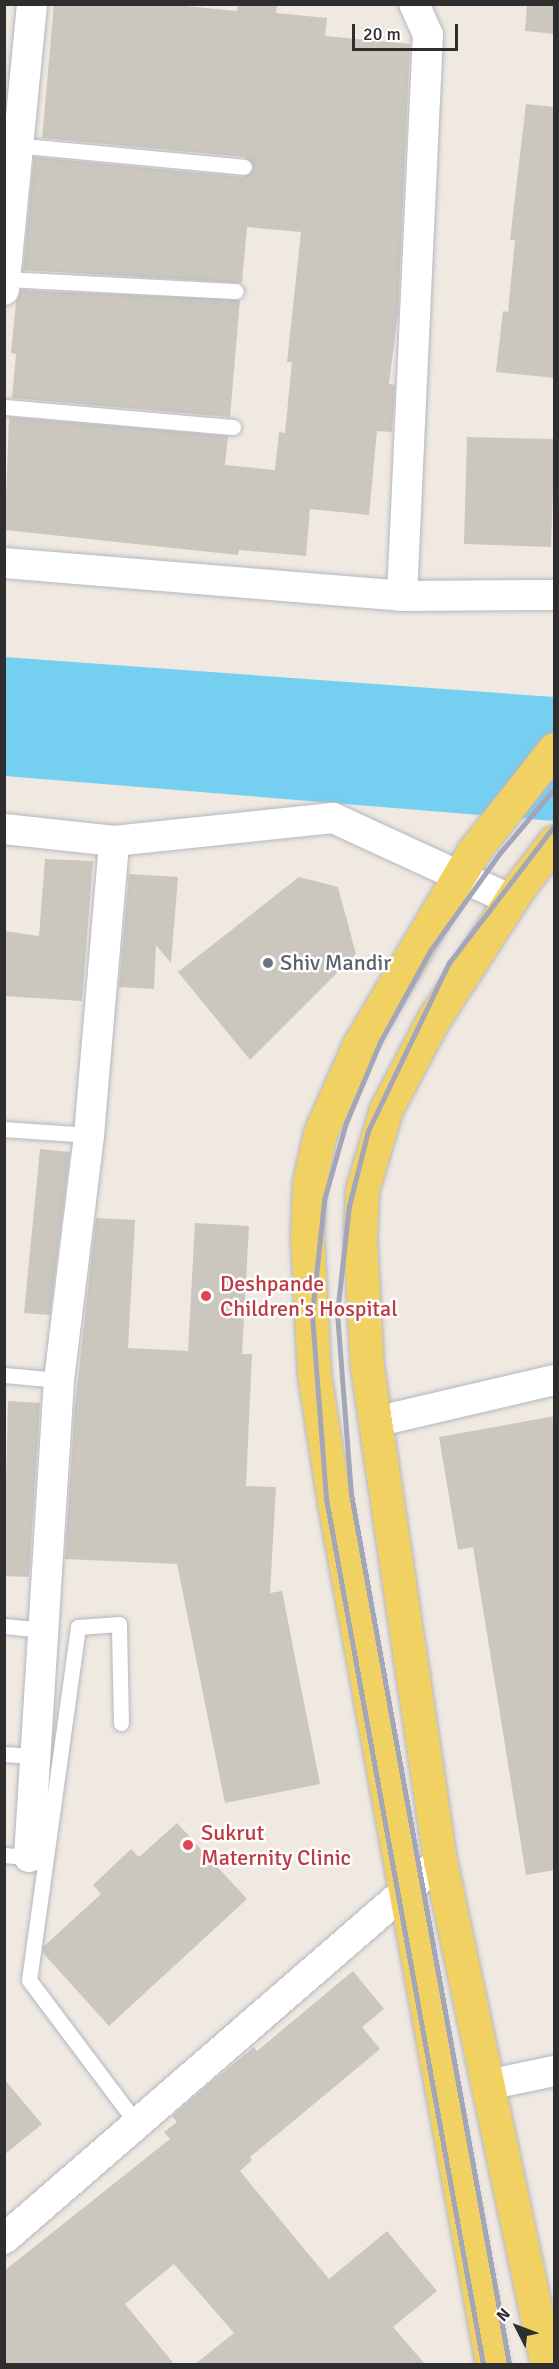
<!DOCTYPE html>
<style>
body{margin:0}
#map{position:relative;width:559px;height:2369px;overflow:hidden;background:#efe9e1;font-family:Signika,sans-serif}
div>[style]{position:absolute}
.water>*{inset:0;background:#75cff0}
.building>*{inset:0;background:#cbc7bf}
.roads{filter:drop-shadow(0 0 2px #b4b7c1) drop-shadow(0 0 2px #b4b7c1)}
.lane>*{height:15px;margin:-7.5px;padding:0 7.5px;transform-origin:7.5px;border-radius:7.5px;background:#fff}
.street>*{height:30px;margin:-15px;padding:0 15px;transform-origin:15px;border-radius:15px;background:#fff}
.primary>*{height:33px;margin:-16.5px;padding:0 16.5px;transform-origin:16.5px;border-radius:16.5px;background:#f2d163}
.rail>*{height:4.5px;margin:-2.25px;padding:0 2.25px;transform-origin:2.25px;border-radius:2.25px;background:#a3a6b8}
.dots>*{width:16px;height:16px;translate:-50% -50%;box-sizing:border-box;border:3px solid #fff;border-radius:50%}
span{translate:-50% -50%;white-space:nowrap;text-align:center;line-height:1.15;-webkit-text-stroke:5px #fff;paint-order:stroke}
.worship-label{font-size:22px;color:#5b616d}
.left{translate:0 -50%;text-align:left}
.health-label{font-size:22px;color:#be3a42}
.frame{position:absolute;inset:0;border:6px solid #2e2e2e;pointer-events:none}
.north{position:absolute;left:487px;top:2297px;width:60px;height:60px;-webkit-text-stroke:4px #fff;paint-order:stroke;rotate:312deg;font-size:16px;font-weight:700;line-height:24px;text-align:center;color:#2e2e2e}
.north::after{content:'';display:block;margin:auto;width:21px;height:27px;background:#2e2e2e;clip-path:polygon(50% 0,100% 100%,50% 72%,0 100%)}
.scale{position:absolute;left:352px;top:24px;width:106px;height:27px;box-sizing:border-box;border:3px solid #2e2e2e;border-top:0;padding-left:8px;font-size:18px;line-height:21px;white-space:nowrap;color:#2e2e2e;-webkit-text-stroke:4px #fff;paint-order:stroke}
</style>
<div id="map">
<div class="water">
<i style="clip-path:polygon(4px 657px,554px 697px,554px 821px,5px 776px)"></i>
</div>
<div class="building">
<i style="clip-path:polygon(54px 4px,165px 4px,237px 11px,238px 4px,277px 4px,276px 13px,327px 18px,325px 36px,410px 44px,398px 313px,389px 384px,395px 385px,392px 432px,377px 431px,369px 515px,310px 509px,306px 556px,239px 550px,238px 555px,5px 530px,9px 417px,228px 436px,225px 465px,275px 470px,279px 432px,285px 433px,292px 362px,287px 362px,301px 232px,247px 227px,242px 283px,23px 270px,34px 157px,243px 177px,254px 168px,245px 157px,42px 138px)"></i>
<i style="clip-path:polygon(527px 4px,555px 4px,555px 34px,525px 31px)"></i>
<i style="clip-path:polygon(526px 104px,555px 107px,555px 378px,496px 372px,503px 311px,508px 312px,515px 240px,510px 240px)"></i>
<i style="clip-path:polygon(21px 290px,240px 300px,230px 417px,12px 398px,16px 354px,11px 353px,16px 302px)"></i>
<i style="clip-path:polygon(467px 437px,555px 439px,551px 547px,464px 544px)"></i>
<i style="clip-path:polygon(45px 859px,93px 861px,82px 1001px,4px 996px,4px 931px,39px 936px)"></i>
<i style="clip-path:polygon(129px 874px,178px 877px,171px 963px,156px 945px,154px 989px,119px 987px)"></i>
<i style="clip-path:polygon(299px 877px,338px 887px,356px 954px,250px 1060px,178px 972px)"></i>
<i style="clip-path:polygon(40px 1149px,70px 1152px,50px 1315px,24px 1313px)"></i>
<i style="clip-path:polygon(96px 1218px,135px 1220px,128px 1348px,188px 1351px,195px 1223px,249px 1226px,242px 1354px,252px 1354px,246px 1486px,276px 1487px,270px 1593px,282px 1591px,320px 1784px,225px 1803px,177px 1564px,65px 1559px,75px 1405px)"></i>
<i style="clip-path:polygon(8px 1401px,40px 1403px,29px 1577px,4px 1576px)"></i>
<i style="clip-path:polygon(555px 1416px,555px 1870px,526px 1875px,473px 1547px,458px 1550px,439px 1437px)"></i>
<i style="clip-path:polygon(177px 1823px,247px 1899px,109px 2026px,43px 1953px,43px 1947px,101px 1894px,93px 1885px,131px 1849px,139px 1857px)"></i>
<i style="clip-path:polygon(353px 1971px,384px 2009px,362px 2027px,380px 2049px,250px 2157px,252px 2160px,240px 2171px,329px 2279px,387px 2231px,437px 2291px,393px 2327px,425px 2364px,195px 2364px,234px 2333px,174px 2264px,125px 2304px,174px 2364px,4px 2364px,4px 2271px,170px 2139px,164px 2132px,177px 2122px,172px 2116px,209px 2084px,254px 2047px,257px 2051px)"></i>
<i style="clip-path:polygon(4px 2079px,42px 2124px,4px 2155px)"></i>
</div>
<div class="roads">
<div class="lane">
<i style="left:13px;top:145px;width:232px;rotate:5.4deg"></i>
<i style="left:4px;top:279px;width:232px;rotate:3deg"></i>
<i style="left:4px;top:407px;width:230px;rotate:5deg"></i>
<i style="left:4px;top:1129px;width:85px;rotate:4deg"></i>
<i style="left:4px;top:1375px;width:55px;rotate:5.2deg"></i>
<i style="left:4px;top:1626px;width:40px;rotate:5.7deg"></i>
<i style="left:121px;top:1723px;width:99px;rotate:-91.2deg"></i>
<i style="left:119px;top:1624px;width:41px;rotate:175.8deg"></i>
<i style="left:78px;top:1627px;width:356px;rotate:97.9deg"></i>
<i style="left:29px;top:1980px;width:180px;rotate:53.1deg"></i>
<i style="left:4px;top:1754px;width:29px;rotate:4deg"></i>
<i style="left:4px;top:1855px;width:25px;rotate:5deg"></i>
</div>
<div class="street">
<i style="left:4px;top:290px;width:287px;rotate:-84.4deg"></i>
<i style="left:4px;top:563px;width:399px;rotate:4.7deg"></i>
<i style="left:402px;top:596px;width:152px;rotate:-0.4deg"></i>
<i style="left:402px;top:596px;width:562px;rotate:-87.35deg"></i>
<i style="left:428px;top:35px;width:34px;rotate:-114deg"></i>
<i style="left:4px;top:829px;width:111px;rotate:6.2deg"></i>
<i style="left:114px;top:841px;width:220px;rotate:-6deg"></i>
<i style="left:333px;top:818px;width:196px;rotate:24.7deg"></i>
<i style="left:375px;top:1422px;width:184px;rotate:-13.2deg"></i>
<i style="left:29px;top:1857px;width:478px;rotate:-86.4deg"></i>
<i style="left:59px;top:1380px;width:247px;rotate:-83deg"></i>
<i style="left:89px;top:1135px;width:295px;rotate:-85.1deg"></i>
<i style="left:487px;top:2085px;width:68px;rotate:-11.8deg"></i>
<i style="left:4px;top:2239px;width:577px;rotate:-40.92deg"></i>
</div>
<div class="primary">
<i style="left:492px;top:2364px;width:876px;rotate:-100.39deg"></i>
<i style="left:334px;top:1502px;width:130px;rotate:-98.9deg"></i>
<i style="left:314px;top:1374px;width:137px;rotate:-92.9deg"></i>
<i style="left:307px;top:1237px;width:54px;rotate:-87.9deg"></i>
<i style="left:309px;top:1183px;width:51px;rotate:-77.6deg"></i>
<i style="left:320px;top:1133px;width:96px;rotate:-66.1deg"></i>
<i style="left:359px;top:1045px;width:224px;rotate:-59.4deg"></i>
<i style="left:473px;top:852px;width:131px;rotate:-51.8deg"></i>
<i style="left:547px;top:2364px;width:514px;rotate:-102.01deg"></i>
<i style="left:440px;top:1861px;width:498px;rotate:-98.4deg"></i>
<i style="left:367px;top:1368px;width:130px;rotate:-93.1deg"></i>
<i style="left:360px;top:1238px;width:48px;rotate:-87.6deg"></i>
<i style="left:362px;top:1190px;width:84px;rotate:-73.5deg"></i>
<i style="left:386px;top:1109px;width:101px;rotate:-62.2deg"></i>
<i style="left:433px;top:1020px;width:160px;rotate:-57deg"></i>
<i style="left:520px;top:886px;width:56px;rotate:-52.3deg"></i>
</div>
</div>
<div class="rail">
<i style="left:483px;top:2364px;width:880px;rotate:-100.28deg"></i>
<i style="left:326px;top:1498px;width:184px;rotate:-94.4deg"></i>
<i style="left:312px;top:1315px;width:116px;rotate:-84deg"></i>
<i style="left:324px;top:1200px;width:80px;rotate:-74.1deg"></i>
<i style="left:346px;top:1123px;width:88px;rotate:-67.2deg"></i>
<i style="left:380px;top:1042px;width:104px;rotate:-61.2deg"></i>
<i style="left:430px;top:951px;width:120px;rotate:-54.5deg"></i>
<i style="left:500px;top:853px;width:84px;rotate:-49.8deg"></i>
<i style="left:509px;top:2364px;width:883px;rotate:-100.3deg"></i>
<i style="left:351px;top:1495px;width:182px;rotate:-94.4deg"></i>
<i style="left:337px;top:1314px;width:109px;rotate:-83.7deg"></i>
<i style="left:349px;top:1206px;width:77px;rotate:-75.8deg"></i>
<i style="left:368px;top:1131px;width:187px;rotate:-64.3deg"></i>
<i style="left:449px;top:963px;width:173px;rotate:-52.5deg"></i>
</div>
<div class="dots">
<i style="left:268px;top:963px;background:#6b7280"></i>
<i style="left:206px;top:1296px;background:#e0444e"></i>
<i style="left:188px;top:1845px;background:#e0444e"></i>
</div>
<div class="worship-label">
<span class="left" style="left:280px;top:963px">Shiv Mandir</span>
</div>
<div class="health-label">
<span class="left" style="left:220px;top:1296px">Deshpande<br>Children's Hospital</span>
<span class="left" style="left:201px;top:1845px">Sukrut<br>Maternity Clinic</span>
</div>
<div class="frame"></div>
<div class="north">N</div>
<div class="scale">20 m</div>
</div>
